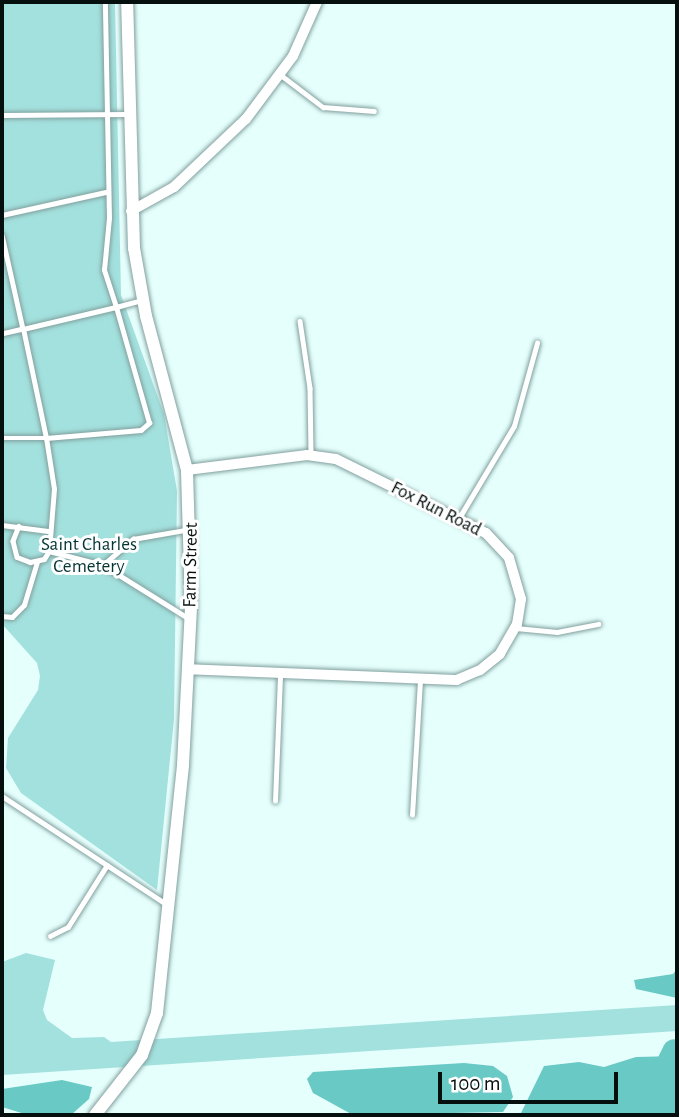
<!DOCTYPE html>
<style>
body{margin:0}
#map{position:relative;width:679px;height:1117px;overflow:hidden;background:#e5fffd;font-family:"Alegreya Sans",sans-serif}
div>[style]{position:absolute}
.green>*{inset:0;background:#a3e1de}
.water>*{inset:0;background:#69c9c5}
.river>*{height:21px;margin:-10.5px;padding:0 10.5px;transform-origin:10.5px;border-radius:10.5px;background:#69c9c5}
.roads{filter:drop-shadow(0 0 2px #81a09e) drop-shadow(0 0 2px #81a09e)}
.service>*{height:4.5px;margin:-2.25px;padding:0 2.25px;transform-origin:2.25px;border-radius:2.25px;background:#fff}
.minor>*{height:10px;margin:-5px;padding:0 5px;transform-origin:5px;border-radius:5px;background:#fff}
.tertiary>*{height:12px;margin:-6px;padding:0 6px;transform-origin:6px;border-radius:6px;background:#fff}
span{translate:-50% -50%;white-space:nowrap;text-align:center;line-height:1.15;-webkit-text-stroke:6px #fff;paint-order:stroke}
.street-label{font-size:19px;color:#040f0e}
.park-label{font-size:19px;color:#043533}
.frame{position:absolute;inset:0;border:4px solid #040f0e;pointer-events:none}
.scale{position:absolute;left:438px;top:1072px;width:180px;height:32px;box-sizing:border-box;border:4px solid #040f0e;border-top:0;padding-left:9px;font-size:21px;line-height:24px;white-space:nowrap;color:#040f0e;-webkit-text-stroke:5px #fff;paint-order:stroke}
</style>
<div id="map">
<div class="green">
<i style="clip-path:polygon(2px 2px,115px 2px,121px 295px,164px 414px,177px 491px,174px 719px,157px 890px,21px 793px,6px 768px,8px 738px,38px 690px,40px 676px,37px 663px,2px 624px)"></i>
<i style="clip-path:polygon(26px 953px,55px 960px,43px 1010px,47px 1020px,72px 1038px,104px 1037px,111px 1042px,677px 1005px,677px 1031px,2px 1075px,2px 962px)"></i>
</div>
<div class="water">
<i style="clip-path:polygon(677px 969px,677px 998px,636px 989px,634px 980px,673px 974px)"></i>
<i style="clip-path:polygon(677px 1056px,677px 1115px,520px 1115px,544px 1066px,579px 1062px,604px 1067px,636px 1057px)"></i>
<i style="clip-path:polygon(464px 1063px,493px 1066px,507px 1076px,513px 1097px,503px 1112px,353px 1115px,313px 1093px,307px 1079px,313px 1072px)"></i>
<i style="clip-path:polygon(62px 1080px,92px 1087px,89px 1099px,71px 1115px,28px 1115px,2px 1107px,2px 1089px)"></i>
</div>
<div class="river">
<i style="left:641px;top:1115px;width:73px;rotate:-64.1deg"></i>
</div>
<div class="roads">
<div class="service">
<i style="left:281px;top:75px;width:53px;rotate:37.3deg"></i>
<i style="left:323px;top:107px;width:51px;rotate:4.5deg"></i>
<i style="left:2px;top:115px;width:125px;rotate:-0.5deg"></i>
<i style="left:2px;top:215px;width:107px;rotate:-12.5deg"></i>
<i style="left:2px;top:235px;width:96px;rotate:77.4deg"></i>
<i style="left:23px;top:329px;width:22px;rotate:167deg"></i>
<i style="left:300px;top:321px;width:68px;rotate:81.5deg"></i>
<i style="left:310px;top:388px;width:66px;rotate:89.1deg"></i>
<i style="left:2px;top:438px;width:44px"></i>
<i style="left:46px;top:438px;width:111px;rotate:-101.9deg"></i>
<i style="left:23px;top:329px;width:96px;rotate:-13.3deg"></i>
<i style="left:116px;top:307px;width:39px;rotate:-108deg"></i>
<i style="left:104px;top:270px;width:52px;rotate:-84.5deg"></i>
<i style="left:109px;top:218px;width:216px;rotate:-91.1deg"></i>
<i style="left:459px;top:518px;width:107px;rotate:-59.1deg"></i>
<i style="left:514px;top:426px;width:86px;rotate:-74.5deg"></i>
<i style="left:2px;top:525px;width:46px;rotate:7.4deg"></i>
<i style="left:19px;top:526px;width:16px;rotate:112deg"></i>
<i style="left:13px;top:541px;width:16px;rotate:76deg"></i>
<i style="left:17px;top:557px;width:14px;rotate:21deg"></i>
<i style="left:30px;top:562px;width:14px;rotate:-12deg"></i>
<i style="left:44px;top:559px;width:9px;rotate:-58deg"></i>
<i style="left:49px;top:551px;width:62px;rotate:-85.4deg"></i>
<i style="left:54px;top:489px;width:52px;rotate:-98.9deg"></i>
<i style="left:46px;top:438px;width:95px;rotate:-4.8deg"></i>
<i style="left:141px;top:430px;width:11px;rotate:-41deg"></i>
<i style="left:149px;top:423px;width:121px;rotate:-105.9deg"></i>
<i style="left:116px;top:307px;width:27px;rotate:-15deg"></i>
<i style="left:49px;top:551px;width:56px;rotate:14.5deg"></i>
<i style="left:103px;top:565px;width:100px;rotate:31.9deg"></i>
<i style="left:103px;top:565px;width:40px;rotate:-41deg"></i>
<i style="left:133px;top:539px;width:53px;rotate:-9.8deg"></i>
<i style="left:2px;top:616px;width:10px;rotate:6deg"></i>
<i style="left:12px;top:617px;width:17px;rotate:-45deg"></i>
<i style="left:24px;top:605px;width:45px;rotate:-73.2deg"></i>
<i style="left:516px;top:628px;width:41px;rotate:5.6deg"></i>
<i style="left:557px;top:632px;width:42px;rotate:-11deg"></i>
<i style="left:2px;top:796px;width:195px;rotate:33.3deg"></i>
<i style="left:275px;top:801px;width:127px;rotate:-87.7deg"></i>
<i style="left:412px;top:815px;width:134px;rotate:-86.6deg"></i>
<i style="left:50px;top:936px;width:20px;rotate:-27deg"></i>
<i style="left:68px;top:927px;width:73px;rotate:-57.8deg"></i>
</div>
<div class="minor">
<i style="left:131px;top:211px;width:49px;rotate:-29.2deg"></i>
<i style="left:174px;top:187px;width:99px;rotate:-43.4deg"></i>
<i style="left:246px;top:119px;width:79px;rotate:-53.3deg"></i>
<i style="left:293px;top:56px;width:59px;rotate:-66deg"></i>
<i style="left:187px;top:470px;width:121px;rotate:-7.1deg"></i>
<i style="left:307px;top:455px;width:29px;rotate:8deg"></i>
<i style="left:336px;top:459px;width:167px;rotate:26.3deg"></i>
<i style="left:486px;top:533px;width:34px;rotate:47deg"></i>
<i style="left:509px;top:558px;width:43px;rotate:73.7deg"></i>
<i style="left:521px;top:599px;width:25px;rotate:99deg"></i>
<i style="left:517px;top:624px;width:34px;rotate:120deg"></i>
<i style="left:500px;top:654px;width:26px;rotate:141deg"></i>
<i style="left:480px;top:670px;width:25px;rotate:157deg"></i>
<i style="left:457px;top:680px;width:269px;rotate:-177.7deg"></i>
</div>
<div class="tertiary">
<i style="left:95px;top:1115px;width:76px;rotate:-51.9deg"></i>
<i style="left:142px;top:1055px;width:45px;rotate:-70.3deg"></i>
<i style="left:157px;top:1013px;width:249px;rotate:-84deg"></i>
<i style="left:183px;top:765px;width:159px;rotate:-87.1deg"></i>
<i style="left:191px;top:606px;width:136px;rotate:-91.7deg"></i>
<i style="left:187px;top:470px;width:159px;rotate:-104.9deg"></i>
<i style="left:146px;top:316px;width:69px;rotate:-100deg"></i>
<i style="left:134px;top:248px;width:246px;rotate:-91.6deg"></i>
</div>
</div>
<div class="street-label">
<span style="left:436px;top:509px;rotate:27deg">Fox Run Road</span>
<span style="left:191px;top:565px;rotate:-89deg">Farm Street</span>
</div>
<div class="park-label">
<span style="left:89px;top:556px">Saint Charles<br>Cemetery</span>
</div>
<div class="frame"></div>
<div class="scale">100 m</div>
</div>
